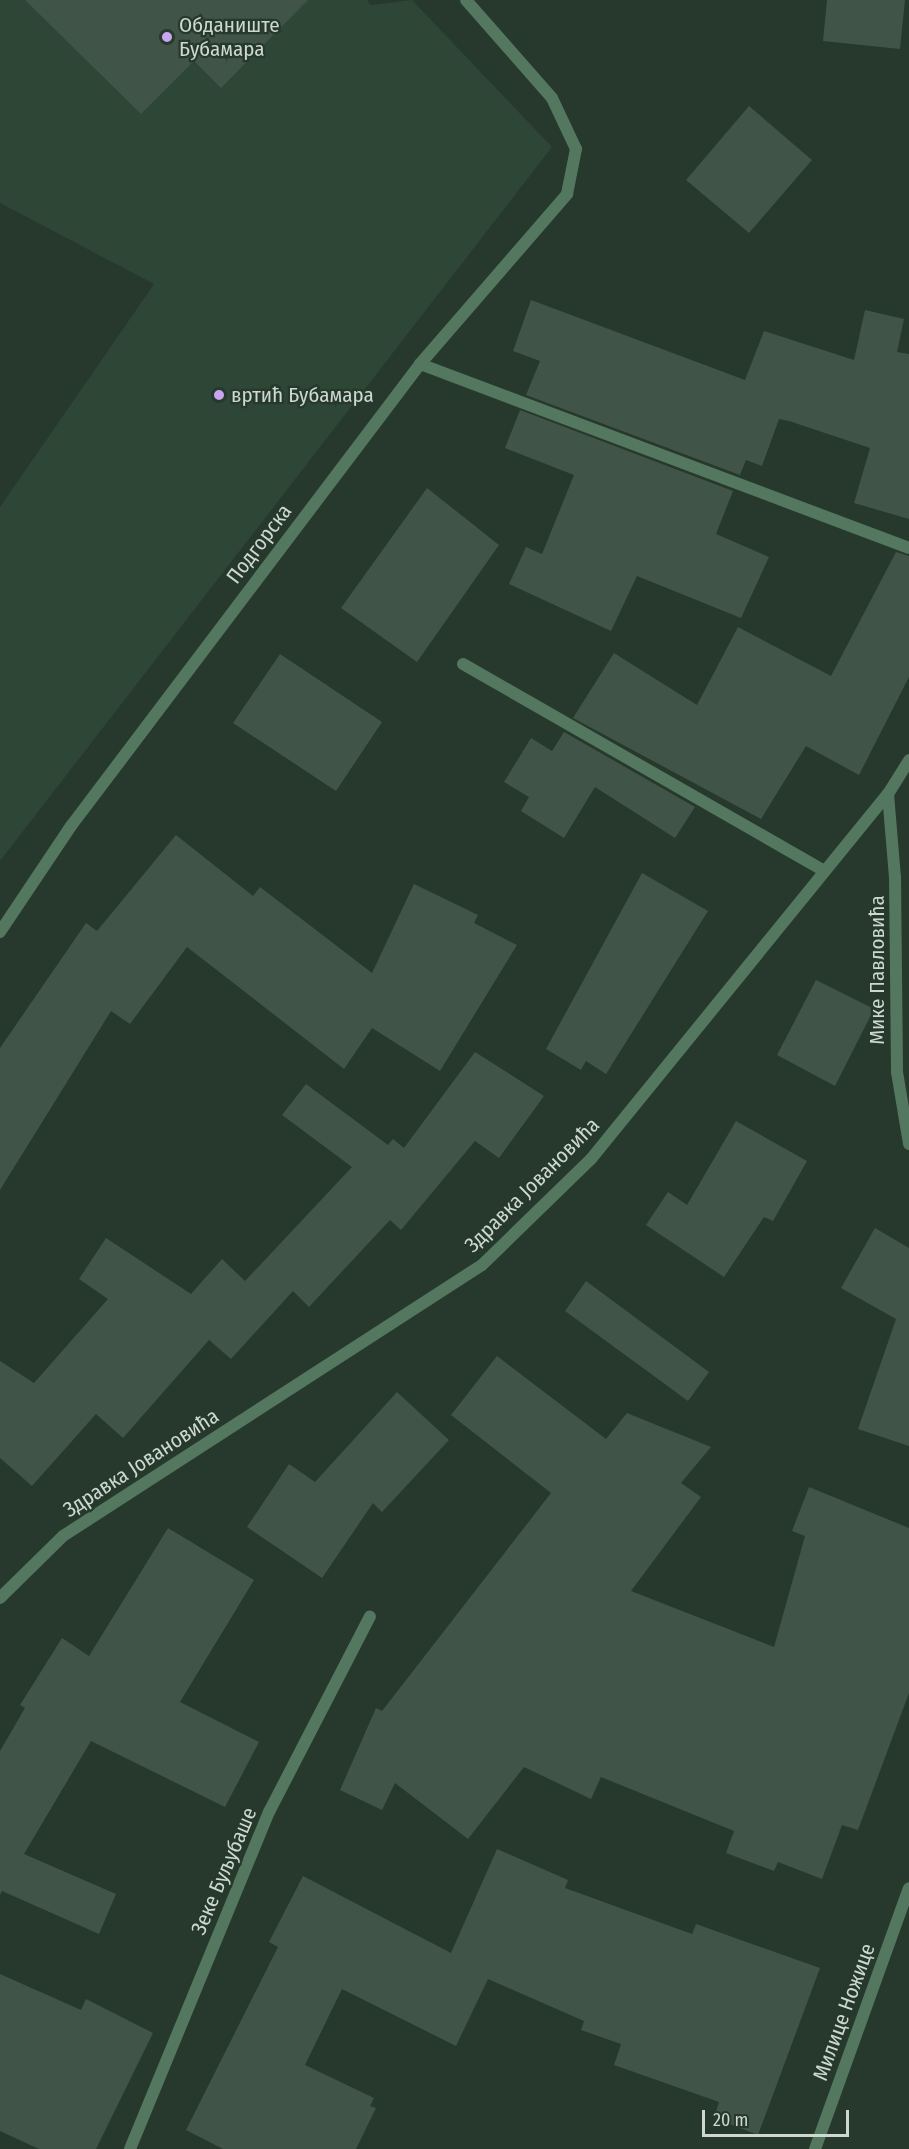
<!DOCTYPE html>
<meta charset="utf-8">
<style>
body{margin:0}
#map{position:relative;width:909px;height:2149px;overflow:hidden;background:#26392c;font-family:"Fira Sans Condensed",sans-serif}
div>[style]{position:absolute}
.built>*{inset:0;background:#2e4636}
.building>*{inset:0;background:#405447}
.street>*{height:12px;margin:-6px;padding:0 6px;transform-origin:6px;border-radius:6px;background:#53775f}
.dots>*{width:16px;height:16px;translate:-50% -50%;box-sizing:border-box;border:3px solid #26392c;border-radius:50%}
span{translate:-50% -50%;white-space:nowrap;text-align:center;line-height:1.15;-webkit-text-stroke:4.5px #26392c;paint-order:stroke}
.poi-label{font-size:21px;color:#ccd8d0}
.left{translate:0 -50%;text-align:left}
.street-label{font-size:21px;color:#ccd8d0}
.scale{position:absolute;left:702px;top:2110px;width:147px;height:27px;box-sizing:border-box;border:3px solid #ccd8d0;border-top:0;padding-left:8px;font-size:18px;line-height:21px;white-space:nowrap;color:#ccd8d0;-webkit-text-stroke:4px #26392c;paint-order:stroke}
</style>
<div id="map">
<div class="built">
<i style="clip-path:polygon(0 0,367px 0,371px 5px,412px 0,552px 147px,0 861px,0 507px,154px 284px,0 203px)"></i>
</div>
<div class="building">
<i style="clip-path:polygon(25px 0,308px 0,221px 88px,194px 61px,141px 114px)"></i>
<i style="clip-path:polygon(827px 0,905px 0,900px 49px,823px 41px)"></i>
<i style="clip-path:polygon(749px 106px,812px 160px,749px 233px,686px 180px)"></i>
<i style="clip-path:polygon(531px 300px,745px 380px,764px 331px,854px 360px,865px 310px,904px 319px,897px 352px,909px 354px,909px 519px,854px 503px,870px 448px,789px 421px,779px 419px,762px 466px,746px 460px,740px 475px,526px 395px,540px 361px,513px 351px)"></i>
<i style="clip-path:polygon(520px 410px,733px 491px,716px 534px,769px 557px,741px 618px,637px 576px,611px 631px,509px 584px,526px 547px,542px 554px,574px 475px,505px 448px)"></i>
<i style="clip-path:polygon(427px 488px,499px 545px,417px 662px,341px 608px)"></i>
<i style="clip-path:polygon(896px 552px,909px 556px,909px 677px,859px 775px,806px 746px,761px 819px,573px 718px,614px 653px,697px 705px,738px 627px,831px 676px)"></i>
<i style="clip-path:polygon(280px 654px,382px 722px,336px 791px,233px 723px)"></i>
<i style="clip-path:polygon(564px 732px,695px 807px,675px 838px,595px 787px,564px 838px,521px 811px,529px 797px,504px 782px,531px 738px,552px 751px)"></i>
<i style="clip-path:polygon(176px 835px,253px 896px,260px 887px,372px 973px,414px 884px,478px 915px,474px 923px,517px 945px,440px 1071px,372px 1028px,344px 1069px,187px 947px,130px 1024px,111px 1011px,0 1190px,0 1048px,86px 923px,97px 931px)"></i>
<i style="clip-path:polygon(642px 873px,708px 911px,606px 1074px,586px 1061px,581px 1070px,546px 1049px)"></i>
<i style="clip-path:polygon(816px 980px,874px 1009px,835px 1086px,777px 1055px)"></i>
<i style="clip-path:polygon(475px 1052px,544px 1096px,499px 1158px,475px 1141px,401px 1230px,390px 1220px,309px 1307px,293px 1291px,231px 1359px,209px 1340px,123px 1438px,96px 1414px,32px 1486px,0 1458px,0 1361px,34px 1383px,108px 1299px,79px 1279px,106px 1238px,191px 1294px,222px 1259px,245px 1281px,352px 1167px,282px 1115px,306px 1084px,388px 1145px,393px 1139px,404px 1148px)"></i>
<i style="clip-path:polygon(736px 1121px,807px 1161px,773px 1221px,764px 1217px,724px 1277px,646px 1225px,668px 1192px,687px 1205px)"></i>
<i style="clip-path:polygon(875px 1228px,909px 1248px,909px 1446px,858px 1429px,896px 1319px,841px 1288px)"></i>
<i style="clip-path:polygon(586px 1281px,709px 1372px,688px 1401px,565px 1311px)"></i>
<i style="clip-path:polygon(497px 1356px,606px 1439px,627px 1413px,711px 1447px,681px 1483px,701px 1497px,631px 1591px,774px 1647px,805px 1536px,792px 1531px,809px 1487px,909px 1528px,909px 1693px,858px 1830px,842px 1825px,822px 1879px,778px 1862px,774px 1871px,726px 1853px,734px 1831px,601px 1777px,591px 1799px,524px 1767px,468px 1839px,395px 1783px,382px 1810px,340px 1790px,376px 1708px,382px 1711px,551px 1493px,451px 1415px)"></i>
<i style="clip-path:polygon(397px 1392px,449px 1440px,382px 1512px,373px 1503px,322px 1578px,247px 1527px,289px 1464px,315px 1482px)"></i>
<i style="clip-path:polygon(168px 1528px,254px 1580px,180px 1702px,259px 1742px,225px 1807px,91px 1741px,24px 1854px,116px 1894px,99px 1934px,2px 1891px,0 1895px,0 1751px,25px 1708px,20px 1705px,62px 1638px,89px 1656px)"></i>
<i style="clip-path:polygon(497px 1849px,568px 1880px,565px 1888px,692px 1934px,696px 1924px,820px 1968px,758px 2135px,714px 2118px,719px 2102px,614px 2065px,621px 2044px,581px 2030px,584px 2021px,488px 1979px,456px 2046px,342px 1989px,305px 2065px,374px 2098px,370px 2106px,376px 2108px,356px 2149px,223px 2149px,186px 2130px,278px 1947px,269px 1942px,303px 1876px,451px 1953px)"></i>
<i style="clip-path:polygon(0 1974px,81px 2010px,86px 1999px,153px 2033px,96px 2149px,39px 2149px,0 2131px)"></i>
</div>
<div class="street">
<i style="left:420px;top:364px;width:522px;rotate:20.62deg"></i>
<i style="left:463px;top:664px;width:414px;rotate:29.8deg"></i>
<i style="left:888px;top:794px;width:83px;rotate:85.2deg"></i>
<i style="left:895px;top:877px;width:195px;rotate:89.4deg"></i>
<i style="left:897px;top:1072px;width:73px;rotate:80.5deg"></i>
<i style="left:0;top:932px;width:128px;rotate:-56.2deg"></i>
<i style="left:71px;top:826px;width:579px;rotate:-52.93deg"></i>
<i style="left:420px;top:364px;width:225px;rotate:-49.1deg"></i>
<i style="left:567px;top:194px;width:46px;rotate:-78.7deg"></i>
<i style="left:576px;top:149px;width:56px;rotate:-115.2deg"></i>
<i style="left:552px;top:98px;width:130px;rotate:-131.3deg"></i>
<i style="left:0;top:1598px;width:88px;rotate:-44.5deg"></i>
<i style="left:63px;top:1536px;width:499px;rotate:-32.9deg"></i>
<i style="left:482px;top:1265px;width:152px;rotate:-44.2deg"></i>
<i style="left:591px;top:1159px;width:471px;rotate:-50.9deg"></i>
<i style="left:888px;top:794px;width:40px;rotate:-58deg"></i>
<i style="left:130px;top:2149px;width:365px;rotate:-67.6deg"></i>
<i style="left:269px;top:1812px;width:220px;rotate:-62.7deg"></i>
<i style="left:815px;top:2149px;width:277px;rotate:-70.2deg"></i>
</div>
<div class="dots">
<i style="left:167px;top:37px;background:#c7a6ef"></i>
<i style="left:219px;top:395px;background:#c7a6ef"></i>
</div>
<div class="poi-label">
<span class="left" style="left:179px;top:37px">Обданиште<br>Бубамара</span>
<span class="left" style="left:231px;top:395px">вртић Бубамара</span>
</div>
<div class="street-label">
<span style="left:259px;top:544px;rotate:-53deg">Подгорска</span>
<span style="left:877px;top:970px;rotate:-90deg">Мике Павловића</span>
<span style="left:532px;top:1185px;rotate:-45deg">Здравка Јовановића</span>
<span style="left:141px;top:1463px;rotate:-33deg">Здравка Јовановића</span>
<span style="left:224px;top:1871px;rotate:-67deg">Зеке Буљубаше</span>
<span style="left:844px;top:2012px;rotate:-70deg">Милице Ножице</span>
</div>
<div class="scale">20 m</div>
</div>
